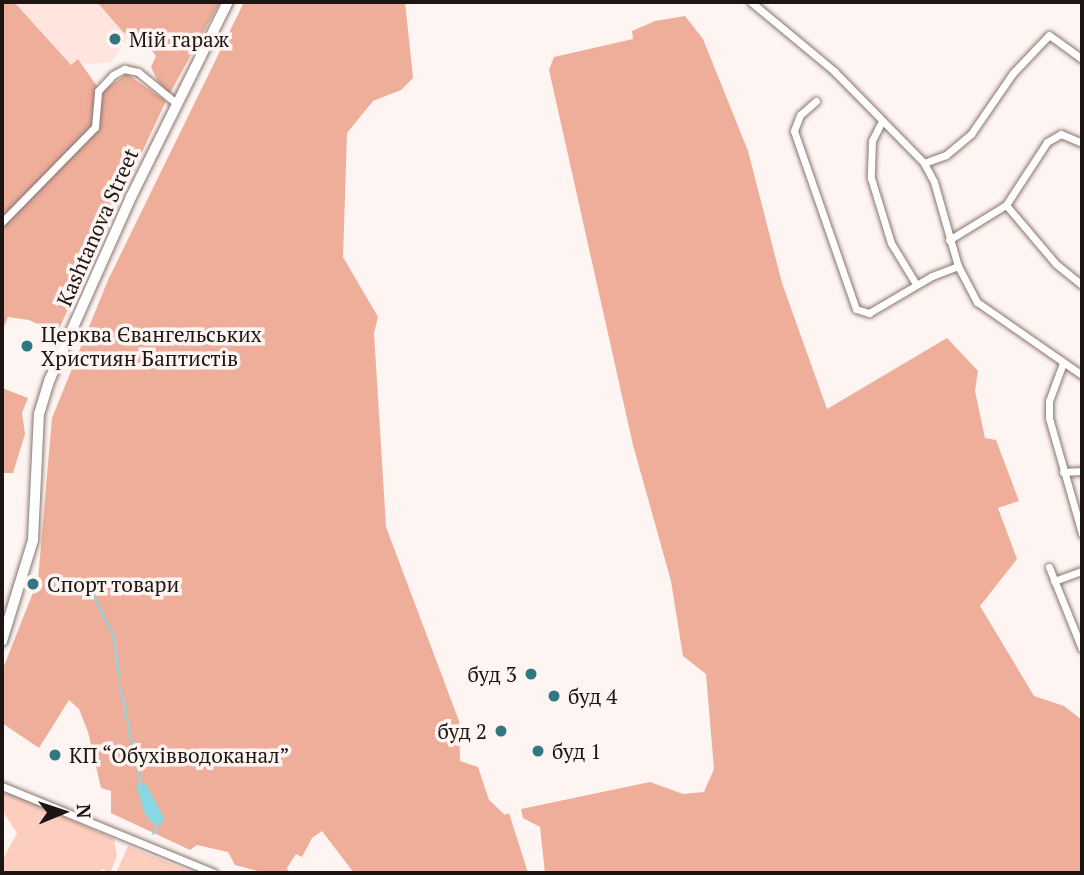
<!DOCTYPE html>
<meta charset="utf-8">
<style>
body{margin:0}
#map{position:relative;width:1084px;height:875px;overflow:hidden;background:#fef5f2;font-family:"PT Serif",serif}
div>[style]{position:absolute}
.built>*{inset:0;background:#ffe5dd}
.green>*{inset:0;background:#fdcec0}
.forest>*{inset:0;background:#eeae9a}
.water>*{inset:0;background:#86d8e3}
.stream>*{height:2px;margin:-1px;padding:0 1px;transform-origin:1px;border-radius:1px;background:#86d8e3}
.roads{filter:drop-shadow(0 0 2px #88746e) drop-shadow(0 0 2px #88746e)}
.street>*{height:7px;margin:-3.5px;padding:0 3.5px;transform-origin:3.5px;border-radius:3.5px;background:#fff}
.secondary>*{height:10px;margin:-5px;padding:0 5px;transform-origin:5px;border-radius:5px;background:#fff}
.dots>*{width:19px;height:19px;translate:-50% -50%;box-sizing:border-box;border:4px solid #fef5f2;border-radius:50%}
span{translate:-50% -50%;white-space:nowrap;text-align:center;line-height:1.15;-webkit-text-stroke:7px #fef5f2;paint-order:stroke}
.poi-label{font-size:21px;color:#1d1513}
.left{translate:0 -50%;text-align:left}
.right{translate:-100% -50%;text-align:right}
.street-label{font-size:21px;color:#1d1513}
.frame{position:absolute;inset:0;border:4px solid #1d1513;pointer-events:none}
.north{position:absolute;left:28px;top:777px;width:70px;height:70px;-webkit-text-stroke:5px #fef5f2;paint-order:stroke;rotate:88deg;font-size:19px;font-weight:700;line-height:28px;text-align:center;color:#1d1513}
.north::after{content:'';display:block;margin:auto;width:24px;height:32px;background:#1d1513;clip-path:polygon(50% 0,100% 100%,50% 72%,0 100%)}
</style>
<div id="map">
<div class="built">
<i style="clip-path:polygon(14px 2px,97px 2px,130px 35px,111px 62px,85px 65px,78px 59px,71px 66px)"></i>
</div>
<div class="green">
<i style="clip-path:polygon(8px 792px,114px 839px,117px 856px,110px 873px,102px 869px,100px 873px,2px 871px,2px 861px,17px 833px,2px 810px,2px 795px)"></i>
<i style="clip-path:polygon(128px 846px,189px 871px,116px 873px)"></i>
</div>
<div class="forest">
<i style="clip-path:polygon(2px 2px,14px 2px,71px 65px,78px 59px,101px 92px,127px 74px,166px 101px,57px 333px,29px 320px,8px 317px,2px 331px)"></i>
<i style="clip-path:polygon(97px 2px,220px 2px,169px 95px,157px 80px,151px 67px,156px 56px,145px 42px,137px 34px,124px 33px)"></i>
<i style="clip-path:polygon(244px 2px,405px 2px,413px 78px,401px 90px,373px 101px,347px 133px,343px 257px,378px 317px,374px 333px,386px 527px,459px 721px,460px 761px,478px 767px,489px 800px,505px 815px,509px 813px,528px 873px,354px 873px,322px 831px,312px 838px,302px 857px,296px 854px,287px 868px,289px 873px,265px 873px,235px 865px,228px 852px,197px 845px,190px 850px,111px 813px,111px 791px,101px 788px,88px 732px,79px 709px,69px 700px,39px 748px,2px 723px,2px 671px,38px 580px,52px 418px,108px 280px)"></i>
<i style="clip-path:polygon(685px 16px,703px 39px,748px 151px,782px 283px,827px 409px,947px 338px,978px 371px,975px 391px,985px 438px,996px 440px,1019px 501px,998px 508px,1017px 559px,980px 606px,1034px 696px,1064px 706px,1082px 720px,1082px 873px,545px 873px,540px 827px,523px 818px,521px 809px,650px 782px,683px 794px,704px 792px,714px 769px,706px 674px,683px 656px,671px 581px,633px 445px,549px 70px,554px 57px,633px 39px,632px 31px,655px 21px)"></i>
<i style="clip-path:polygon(2px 388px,28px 398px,22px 413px,25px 434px,13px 473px,2px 473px)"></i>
</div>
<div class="water">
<i style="clip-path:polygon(146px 784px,164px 818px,161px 825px,152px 823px,144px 812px,136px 785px)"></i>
</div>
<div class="stream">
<i style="left:91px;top:590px;width:52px;rotate:63.9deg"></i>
<i style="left:114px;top:637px;width:42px;rotate:83.2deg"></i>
<i style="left:120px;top:686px;width:100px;rotate:77.9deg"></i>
<i style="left:153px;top:834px;width:10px;rotate:-66deg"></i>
</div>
<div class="roads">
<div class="street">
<i style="left:751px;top:2px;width:108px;rotate:39.7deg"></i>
<i style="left:834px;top:71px;width:129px;rotate:45.6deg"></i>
<i style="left:924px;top:163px;width:21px;rotate:62deg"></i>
<i style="left:934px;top:182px;width:87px;rotate:74.1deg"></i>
<i style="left:958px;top:266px;width:41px;rotate:62.2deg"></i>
<i style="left:977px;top:302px;width:128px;rotate:34.8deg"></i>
<i style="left:816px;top:101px;width:21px;rotate:139deg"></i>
<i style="left:800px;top:115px;width:17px;rotate:111deg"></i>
<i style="left:794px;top:131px;width:188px;rotate:70.8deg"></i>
<i style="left:856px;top:309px;width:14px;rotate:17deg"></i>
<i style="left:869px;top:313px;width:73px;rotate:-30.4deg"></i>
<i style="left:932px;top:276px;width:28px;rotate:-21deg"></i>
<i style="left:882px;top:121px;width:22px;rotate:117deg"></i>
<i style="left:872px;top:141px;width:37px;rotate:92deg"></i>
<i style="left:871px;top:178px;width:68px;rotate:72.9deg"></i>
<i style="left:891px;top:243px;width:48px;rotate:58.6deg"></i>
<i style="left:924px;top:163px;width:23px;rotate:-20deg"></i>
<i style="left:946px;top:155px;width:33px;rotate:-40deg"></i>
<i style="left:971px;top:134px;width:74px;rotate:-55.5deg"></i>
<i style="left:1013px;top:73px;width:52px;rotate:-46.5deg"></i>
<i style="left:1049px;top:35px;width:41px;rotate:36deg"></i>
<i style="left:1006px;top:205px;width:75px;rotate:-56.9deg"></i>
<i style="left:1047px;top:142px;width:16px;rotate:-30deg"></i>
<i style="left:1061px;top:134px;width:23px;rotate:23deg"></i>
<i style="left:2px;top:222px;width:133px;rotate:-45.6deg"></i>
<i style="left:95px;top:127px;width:36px;rotate:-85deg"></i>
<i style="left:98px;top:91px;width:22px;rotate:-47deg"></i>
<i style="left:113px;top:75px;width:13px;rotate:-29deg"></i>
<i style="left:124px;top:69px;width:14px;rotate:12deg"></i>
<i style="left:138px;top:72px;width:49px;rotate:39.2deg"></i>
<i style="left:949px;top:240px;width:67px;rotate:-31.6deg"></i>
<i style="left:1006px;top:205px;width:77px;rotate:49.7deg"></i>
<i style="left:1056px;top:264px;width:33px;rotate:39deg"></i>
<i style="left:1063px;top:363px;width:40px;rotate:110.2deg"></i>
<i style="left:1049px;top:401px;width:17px;rotate:90deg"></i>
<i style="left:1049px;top:418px;width:121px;rotate:74.1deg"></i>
<i style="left:1063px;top:472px;width:19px;rotate:-3deg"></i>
<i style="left:1049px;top:567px;width:88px;rotate:68.1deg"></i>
<i style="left:1054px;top:581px;width:30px;rotate:-20deg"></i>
<i style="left:2px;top:786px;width:229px;rotate:22.3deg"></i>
</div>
<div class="secondary">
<i style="left:2px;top:641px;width:106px;rotate:-72.9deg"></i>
<i style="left:33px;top:540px;width:126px;rotate:-87.3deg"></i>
<i style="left:39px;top:414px;width:37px;rotate:-73deg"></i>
<i style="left:50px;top:379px;width:199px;rotate:-66deg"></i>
<i style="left:131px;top:197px;width:218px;rotate:-63.6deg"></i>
</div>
</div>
<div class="dots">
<i style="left:115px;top:39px;background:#317882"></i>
<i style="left:27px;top:346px;background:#317882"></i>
<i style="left:33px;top:584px;background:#317882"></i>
<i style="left:531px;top:674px;background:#317882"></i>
<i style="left:554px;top:696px;background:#317882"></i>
<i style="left:501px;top:731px;background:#317882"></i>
<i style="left:538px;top:751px;background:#317882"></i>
<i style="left:55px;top:755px;background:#317882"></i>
</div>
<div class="poi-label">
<span class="left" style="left:129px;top:39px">Мій гараж</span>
<span class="left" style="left:41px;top:346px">Церква Євангельських<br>Християн Баптистів</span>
<span class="left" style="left:47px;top:584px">Спорт товари</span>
<span class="right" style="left:517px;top:674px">буд 3</span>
<span class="left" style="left:568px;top:696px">буд 4</span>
<span class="right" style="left:487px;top:731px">буд 2</span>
<span class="left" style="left:552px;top:751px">буд 1</span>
<span class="left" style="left:69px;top:755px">КП “Обухівводоканал”</span>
</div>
<div class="street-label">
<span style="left:97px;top:227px;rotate:-66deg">Kashtanova Street</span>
</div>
<div class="frame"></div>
<div class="north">N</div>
</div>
